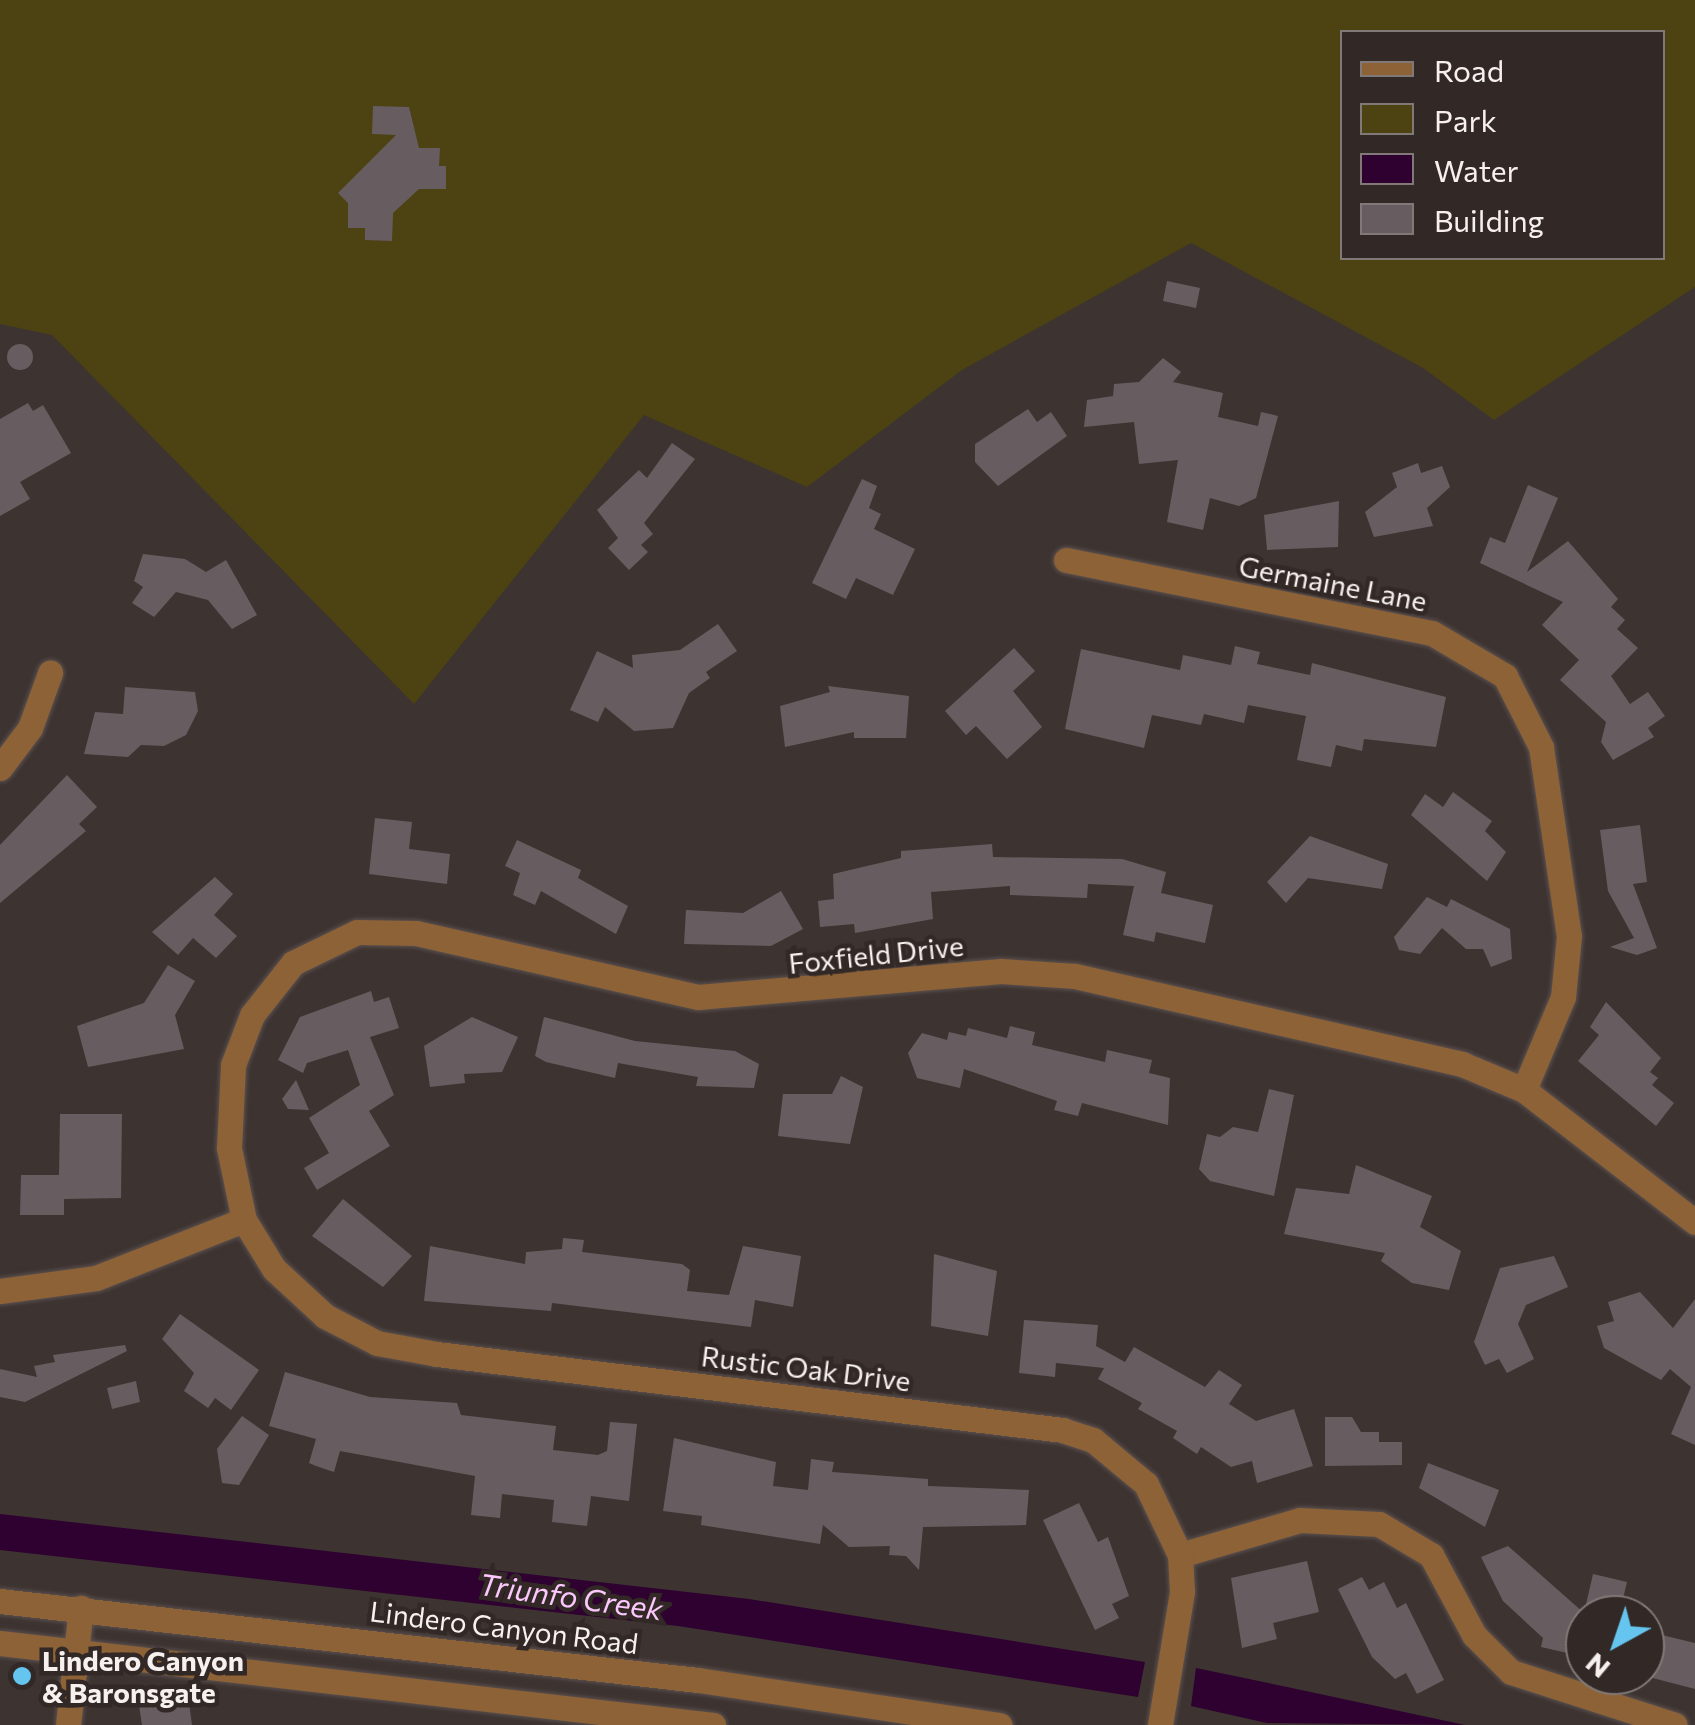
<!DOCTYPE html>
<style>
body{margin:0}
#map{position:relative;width:1695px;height:1725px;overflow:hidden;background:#3d3331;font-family:Commissioner,sans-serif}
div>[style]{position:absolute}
.green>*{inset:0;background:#4c4212}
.water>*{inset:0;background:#2e0130}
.building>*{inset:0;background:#675d60}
.round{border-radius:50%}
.roads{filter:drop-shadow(0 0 2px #5b514f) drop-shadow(0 0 2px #5b514f)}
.minor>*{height:25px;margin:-12.5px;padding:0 12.5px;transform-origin:12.5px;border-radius:12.5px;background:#8d6237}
.dots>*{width:28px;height:28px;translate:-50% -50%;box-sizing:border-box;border:5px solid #322927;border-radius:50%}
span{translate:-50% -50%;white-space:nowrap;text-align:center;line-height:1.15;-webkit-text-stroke:9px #322927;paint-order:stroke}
.street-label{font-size:28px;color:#f6f0ee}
.poi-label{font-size:28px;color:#f6f0ee;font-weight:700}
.left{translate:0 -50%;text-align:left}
.water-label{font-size:30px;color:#fcc7fc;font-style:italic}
.legend{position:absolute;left:1340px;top:30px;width:325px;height:230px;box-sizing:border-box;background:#322927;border:2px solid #807977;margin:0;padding:12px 18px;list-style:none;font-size:30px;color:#f6f0ee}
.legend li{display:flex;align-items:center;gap:20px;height:50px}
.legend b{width:50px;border:2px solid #807977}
.north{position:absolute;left:1565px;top:1595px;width:100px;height:100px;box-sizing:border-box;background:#322927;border:2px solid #807977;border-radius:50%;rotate:220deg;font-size:28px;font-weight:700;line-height:40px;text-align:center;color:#f6f0ee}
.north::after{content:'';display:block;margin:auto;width:35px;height:45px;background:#65c5ee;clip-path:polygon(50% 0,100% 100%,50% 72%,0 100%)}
</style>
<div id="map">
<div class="green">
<i style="clip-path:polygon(evenodd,0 0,1695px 0,1695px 287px,1494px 420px,1423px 368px,1191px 243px,962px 370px,807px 487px,644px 415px,414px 704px,52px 335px,0 324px,0 0,1342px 32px,1662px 32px,1662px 258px,1342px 258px,1342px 32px)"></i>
</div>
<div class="water">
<i style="clip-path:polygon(0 1514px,749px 1599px,1145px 1662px,1138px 1697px,678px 1626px,0 1550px)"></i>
<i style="clip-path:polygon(1196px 1668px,1287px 1687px,1465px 1725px,1267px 1723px,1191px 1706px)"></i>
</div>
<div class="building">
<i style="clip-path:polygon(373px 106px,409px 107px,419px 148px,440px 148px,439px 166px,446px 166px,446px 189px,419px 189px,393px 213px,392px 241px,365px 240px,365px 228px,348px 228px,348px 203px,338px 193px,396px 135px,372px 134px)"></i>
<i style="clip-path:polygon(1167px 281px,1200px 288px,1196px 308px,1163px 301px)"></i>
<i class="round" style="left:7px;top:344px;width:26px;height:26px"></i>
<i style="clip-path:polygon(1163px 358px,1181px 372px,1173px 382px,1223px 393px,1218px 417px,1258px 426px,1261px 412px,1278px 416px,1256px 498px,1239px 506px,1210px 498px,1203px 530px,1167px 522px,1178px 460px,1139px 464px,1134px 422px,1084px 427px,1087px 400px,1113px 396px,1114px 384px,1139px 382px)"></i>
<i style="clip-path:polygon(28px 403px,33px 411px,43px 405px,71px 453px,20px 482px,30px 499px,0 516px,0 419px)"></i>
<i style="clip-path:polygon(1028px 409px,1037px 422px,1051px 412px,1067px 436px,998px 486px,975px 462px,975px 444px)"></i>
<i style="clip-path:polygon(672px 443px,695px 459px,644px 523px,653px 534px,641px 545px,648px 552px,629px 570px,608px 548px,618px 538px,597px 510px,639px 470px,647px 478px)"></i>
<i style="clip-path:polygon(1418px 463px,1421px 473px,1442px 466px,1450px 487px,1427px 508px,1433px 526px,1374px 537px,1365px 512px,1397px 487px,1392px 473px)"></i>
<i style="clip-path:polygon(862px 479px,877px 486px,869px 508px,881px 514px,874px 529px,915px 549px,893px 595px,856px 578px,846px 599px,812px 583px)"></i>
<i style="clip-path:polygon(1528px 485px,1558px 498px,1527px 572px,1568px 541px,1618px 599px,1611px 607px,1625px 620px,1617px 629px,1638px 648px,1611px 676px,1630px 704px,1648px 692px,1665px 716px,1648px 728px,1654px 737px,1613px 760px,1601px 742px,1606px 722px,1560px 680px,1579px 660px,1542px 625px,1563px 602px,1480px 563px,1490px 537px,1505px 543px)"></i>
<i style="clip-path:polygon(1339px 501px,1338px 547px,1267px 550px,1264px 515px)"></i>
<i style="clip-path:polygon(143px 554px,185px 559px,206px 572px,226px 560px,257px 615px,232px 629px,208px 600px,176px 592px,154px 617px,132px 603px,143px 587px,134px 581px)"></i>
<i style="clip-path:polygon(718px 624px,737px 651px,706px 672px,710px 678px,689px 693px,673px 728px,634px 731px,605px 707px,598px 722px,570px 710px,597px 651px,633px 668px,632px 655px,680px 650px)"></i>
<i style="clip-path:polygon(1235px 646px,1260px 652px,1257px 664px,1310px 675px,1312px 663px,1446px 697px,1436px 747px,1364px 739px,1362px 751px,1336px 745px,1331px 767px,1297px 760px,1306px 716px,1248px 705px,1244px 723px,1204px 714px,1201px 725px,1152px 715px,1144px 748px,1065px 729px,1081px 649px,1180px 670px,1183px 655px,1231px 665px)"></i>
<i style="clip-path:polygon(1014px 648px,1035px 671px,1013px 691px,1042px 727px,1007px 759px,976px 726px,966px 735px,945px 711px)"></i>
<i style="clip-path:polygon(828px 686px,909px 696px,906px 738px,854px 738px,854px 732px,785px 747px,780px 706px,830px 692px)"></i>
<i style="clip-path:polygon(125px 687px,195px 692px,198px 711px,186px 735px,164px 746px,141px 745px,128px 757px,84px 754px,95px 712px,123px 714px)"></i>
<i style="clip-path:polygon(67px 775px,97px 807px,79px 824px,86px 831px,0 903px,0 845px)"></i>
<i style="clip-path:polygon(1453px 792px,1492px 821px,1485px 831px,1506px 852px,1487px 881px,1411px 815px,1425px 794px,1443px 807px)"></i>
<i style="clip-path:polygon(375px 818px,412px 822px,409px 849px,450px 854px,447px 884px,369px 874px)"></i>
<i style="clip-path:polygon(1640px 825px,1647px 882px,1633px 884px,1657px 948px,1637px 955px,1610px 947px,1634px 938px,1608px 891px,1600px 830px)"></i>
<i style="clip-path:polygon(1310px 836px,1388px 864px,1382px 889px,1308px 878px,1286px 903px,1267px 882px)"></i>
<i style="clip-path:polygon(517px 840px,581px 870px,578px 878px,628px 906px,616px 934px,541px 891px,535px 905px,513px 895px,520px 873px,505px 866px)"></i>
<i style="clip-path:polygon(992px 844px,993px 857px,1122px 859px,1166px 872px,1161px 893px,1213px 905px,1205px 943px,1156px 932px,1154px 942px,1123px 935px,1134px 886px,1088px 884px,1087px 898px,1010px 895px,1010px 886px,931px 892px,933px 919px,855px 933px,854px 924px,820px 927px,818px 901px,834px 899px,833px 874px,901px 858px,901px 851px)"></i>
<i style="clip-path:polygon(215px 877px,233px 894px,214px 915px,237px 936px,216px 958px,193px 938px,178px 955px,152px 932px)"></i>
<i style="clip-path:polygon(781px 891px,803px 929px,771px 946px,684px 944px,686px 910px,743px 913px)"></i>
<i style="clip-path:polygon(1427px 897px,1447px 907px,1451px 899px,1510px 929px,1512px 959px,1491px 967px,1483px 949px,1466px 949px,1442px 928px,1420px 954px,1399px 950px,1394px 937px)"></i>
<i style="clip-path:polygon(168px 965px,195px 981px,175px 1015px,184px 1049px,88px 1067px,77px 1026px,144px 1003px)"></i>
<i style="clip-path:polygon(371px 991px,374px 1002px,389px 997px,399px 1028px,370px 1037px,394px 1095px,369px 1111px,390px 1146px,317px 1190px,304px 1168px,329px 1153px,309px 1118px,360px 1085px,348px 1050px,307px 1063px,303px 1073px,278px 1060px,300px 1017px)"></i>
<i style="clip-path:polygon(1606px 1002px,1661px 1058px,1650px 1072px,1658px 1078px,1652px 1085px,1674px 1103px,1656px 1126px,1578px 1061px,1599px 1035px,1590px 1027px)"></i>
<i style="clip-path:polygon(472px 1017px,518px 1037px,502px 1072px,464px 1074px,465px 1083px,430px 1087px,424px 1046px)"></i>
<i style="clip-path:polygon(544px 1017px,635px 1041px,735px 1051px,759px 1064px,754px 1088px,696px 1086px,698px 1077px,618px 1063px,615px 1078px,546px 1062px,535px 1056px)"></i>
<i style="clip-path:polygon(1010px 1026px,1035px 1032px,1032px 1045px,1105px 1062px,1107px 1050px,1152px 1060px,1149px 1073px,1170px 1078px,1168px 1125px,1082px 1103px,1078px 1116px,1054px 1110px,1057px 1101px,964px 1069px,960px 1088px,917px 1078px,908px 1053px,922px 1033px,947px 1040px,949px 1032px,966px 1036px,968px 1028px,1007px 1038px)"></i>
<i style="clip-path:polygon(841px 1076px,863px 1087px,850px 1144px,778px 1136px,783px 1094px,832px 1094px)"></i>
<i style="clip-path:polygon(296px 1080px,309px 1110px,288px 1109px,282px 1099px)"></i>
<i style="clip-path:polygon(1269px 1089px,1294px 1095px,1274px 1196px,1210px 1181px,1199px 1169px,1207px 1134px,1220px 1137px,1233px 1127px,1258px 1132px)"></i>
<i style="clip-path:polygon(60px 1114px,122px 1114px,121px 1198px,64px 1199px,64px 1215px,20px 1215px,21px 1175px,59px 1175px)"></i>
<i style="clip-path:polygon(1356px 1165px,1432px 1196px,1420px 1227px,1461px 1251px,1449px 1290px,1412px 1283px,1381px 1261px,1385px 1253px,1284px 1234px,1296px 1188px,1349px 1194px)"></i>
<i style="clip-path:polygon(343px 1199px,412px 1256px,383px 1287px,312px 1236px)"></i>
<i style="clip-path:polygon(563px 1238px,584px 1240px,582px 1252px,682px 1264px,690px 1270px,687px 1291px,729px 1295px,743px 1246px,801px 1256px,793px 1307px,755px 1300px,751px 1327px,552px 1303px,551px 1311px,424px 1301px,430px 1246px,525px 1264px,526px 1252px,562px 1249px)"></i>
<i style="clip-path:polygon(934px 1254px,997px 1271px,988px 1336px,931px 1326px)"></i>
<i style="clip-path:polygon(1554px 1256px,1568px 1287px,1526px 1305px,1518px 1324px,1534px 1359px,1507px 1373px,1499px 1359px,1485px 1365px,1474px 1342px,1500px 1268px)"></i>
<i style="clip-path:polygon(1640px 1292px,1673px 1328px,1695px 1299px,1695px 1445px,1671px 1434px,1691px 1387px,1670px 1369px,1661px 1380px,1604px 1348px,1597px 1326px,1614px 1321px,1608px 1302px)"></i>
<i style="clip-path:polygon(180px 1314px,259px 1370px,231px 1410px,215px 1398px,208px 1408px,184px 1391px,194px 1373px,162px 1339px)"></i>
<i style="clip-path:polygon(1024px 1320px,1098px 1325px,1096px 1346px,1125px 1362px,1134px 1347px,1205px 1387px,1219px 1370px,1242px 1385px,1229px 1404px,1256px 1421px,1294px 1409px,1313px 1466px,1257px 1483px,1252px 1461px,1231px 1467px,1201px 1447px,1197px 1454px,1173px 1438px,1177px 1431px,1138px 1409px,1142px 1403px,1098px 1379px,1104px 1368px,1056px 1363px,1055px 1377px,1019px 1373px)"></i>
<i style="clip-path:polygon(125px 1345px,127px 1351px,25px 1402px,0 1397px,0 1369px,37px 1377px,34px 1366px,55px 1362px,53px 1355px)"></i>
<i style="clip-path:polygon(285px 1372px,370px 1397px,457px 1403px,461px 1415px,556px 1426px,553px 1450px,598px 1455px,607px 1451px,610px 1422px,637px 1424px,629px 1501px,591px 1496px,587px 1526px,552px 1522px,554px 1500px,502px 1494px,500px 1518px,471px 1515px,475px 1476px,340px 1451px,334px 1472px,316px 1466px,309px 1463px,316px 1439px,269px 1426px)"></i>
<i style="clip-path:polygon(136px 1381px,140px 1402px,112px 1409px,107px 1388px)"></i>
<i style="clip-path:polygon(242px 1416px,269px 1435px,239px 1485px,222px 1483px,217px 1449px)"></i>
<i style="clip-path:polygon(1325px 1417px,1352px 1417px,1361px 1432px,1379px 1432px,1379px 1442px,1402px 1442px,1402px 1465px,1325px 1466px)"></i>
<i style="clip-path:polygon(674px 1438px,776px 1462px,773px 1486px,808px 1490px,811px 1459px,834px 1462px,832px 1472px,928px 1479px,928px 1486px,1029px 1490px,1026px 1525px,923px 1527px,919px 1570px,906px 1556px,889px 1555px,890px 1546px,849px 1547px,823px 1525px,820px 1544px,701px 1525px,702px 1516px,663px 1511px)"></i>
<i style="clip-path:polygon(1428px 1463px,1499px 1490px,1485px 1527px,1419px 1488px)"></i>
<i style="clip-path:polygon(1079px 1503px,1098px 1542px,1108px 1537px,1129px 1596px,1112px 1604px,1119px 1618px,1095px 1630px,1043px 1520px)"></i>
<i style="clip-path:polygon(1508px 1546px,1584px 1613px,1593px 1574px,1627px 1582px,1619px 1615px,1585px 1615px,1585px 1657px,1541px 1647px,1543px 1638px,1503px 1601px,1481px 1557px)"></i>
<i style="clip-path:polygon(1307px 1561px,1319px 1612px,1273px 1623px,1277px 1639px,1242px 1648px,1231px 1578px)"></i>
<i style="clip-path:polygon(1362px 1577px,1369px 1590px,1384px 1582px,1397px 1608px,1406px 1603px,1444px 1680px,1417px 1694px,1406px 1673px,1395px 1679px,1372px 1657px,1338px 1589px)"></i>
<i style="clip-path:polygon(1645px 1631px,1695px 1643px,1695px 1689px,1645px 1676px)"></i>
<i style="clip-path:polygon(166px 1702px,189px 1703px,192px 1725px,142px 1725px,139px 1705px)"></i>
</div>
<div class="roads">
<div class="minor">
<i style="left:1066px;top:560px;width:373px;rotate:11.3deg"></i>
<i style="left:1432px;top:633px;width:85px;rotate:30.5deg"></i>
<i style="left:1505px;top:676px;width:80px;rotate:63.1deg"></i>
<i style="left:1541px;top:747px;width:191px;rotate:81.6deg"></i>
<i style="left:1569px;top:936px;width:61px;rotate:95.6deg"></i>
<i style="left:1563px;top:997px;width:101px;rotate:112.8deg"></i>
<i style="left:0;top:768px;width:50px;rotate:-53.1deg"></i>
<i style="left:30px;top:728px;width:59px;rotate:-70deg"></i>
<i style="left:0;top:1291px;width:97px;rotate:-7.7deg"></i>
<i style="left:96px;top:1278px;width:159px;rotate:-21.4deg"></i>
<i style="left:1180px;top:1555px;width:125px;rotate:-16.3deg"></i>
<i style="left:1300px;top:1520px;width:79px;rotate:2.9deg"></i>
<i style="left:1379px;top:1524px;width:61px;rotate:30.8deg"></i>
<i style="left:1431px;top:1555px;width:91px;rotate:61.7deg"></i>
<i style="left:1474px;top:1635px;width:52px;rotate:45deg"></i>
<i style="left:1511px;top:1672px;width:172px;rotate:17.9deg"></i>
<i style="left:0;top:1601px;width:702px;rotate:6.46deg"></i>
<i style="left:698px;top:1680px;width:305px;rotate:8.5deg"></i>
<i style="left:0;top:1643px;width:718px;rotate:6.56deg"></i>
<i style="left:68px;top:1725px;width:118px;rotate:-83.7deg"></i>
<i style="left:1160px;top:1725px;width:135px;rotate:-80.6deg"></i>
<i style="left:1182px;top:1592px;width:37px;rotate:-93deg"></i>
<i style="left:1180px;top:1555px;width:79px;rotate:-115.6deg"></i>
<i style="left:1146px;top:1484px;width:69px;rotate:-140.3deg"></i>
<i style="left:1093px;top:1440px;width:32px;rotate:-162deg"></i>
<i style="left:1063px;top:1430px;width:631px;rotate:-173.08deg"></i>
<i style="left:437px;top:1354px;width:61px;rotate:-169.6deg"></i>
<i style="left:377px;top:1343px;width:59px;rotate:-152.6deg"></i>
<i style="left:325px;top:1316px;width:69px;rotate:-137.3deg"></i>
<i style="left:274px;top:1269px;width:57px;rotate:-121.5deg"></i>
<i style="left:244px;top:1220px;width:74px;rotate:-101.8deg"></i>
<i style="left:229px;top:1148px;width:83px;rotate:-87.2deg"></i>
<i style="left:233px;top:1065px;width:53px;rotate:-69.2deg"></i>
<i style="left:252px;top:1015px;width:66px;rotate:-51.7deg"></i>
<i style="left:293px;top:963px;width:71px;rotate:-25.8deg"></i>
<i style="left:357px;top:932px;width:59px;rotate:1deg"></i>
<i style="left:416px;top:933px;width:289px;rotate:12.8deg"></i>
<i style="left:698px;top:997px;width:304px;rotate:-4.9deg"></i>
<i style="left:1001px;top:971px;width:74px;rotate:3.9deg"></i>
<i style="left:1075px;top:976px;width:397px;rotate:12.8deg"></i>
<i style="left:1462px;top:1064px;width:67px;rotate:22.8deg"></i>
<i style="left:1524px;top:1090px;width:216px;rotate:37.7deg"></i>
</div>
</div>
<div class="dots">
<i style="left:22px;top:1676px;background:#65c5ee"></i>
</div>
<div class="street-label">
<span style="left:1333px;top:583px;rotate:11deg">Germaine Lane</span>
<span style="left:876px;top:954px;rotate:-6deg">Foxfield Drive</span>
<span style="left:806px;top:1368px;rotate:7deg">Rustic Oak Drive</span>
<span style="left:504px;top:1627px;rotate:7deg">Lindero Canyon Road</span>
</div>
<div class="poi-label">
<span class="left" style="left:42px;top:1676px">Lindero Canyon<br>&amp; Baronsgate</span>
</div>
<div class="water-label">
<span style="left:571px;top:1596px;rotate:8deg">Triunfo Creek</span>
</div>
<ul class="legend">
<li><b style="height:12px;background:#8d6237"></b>Road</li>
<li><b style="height:28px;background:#4c4212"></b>Park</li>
<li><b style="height:28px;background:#2e0130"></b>Water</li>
<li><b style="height:28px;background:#675d60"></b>Building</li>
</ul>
<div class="north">N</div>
</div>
